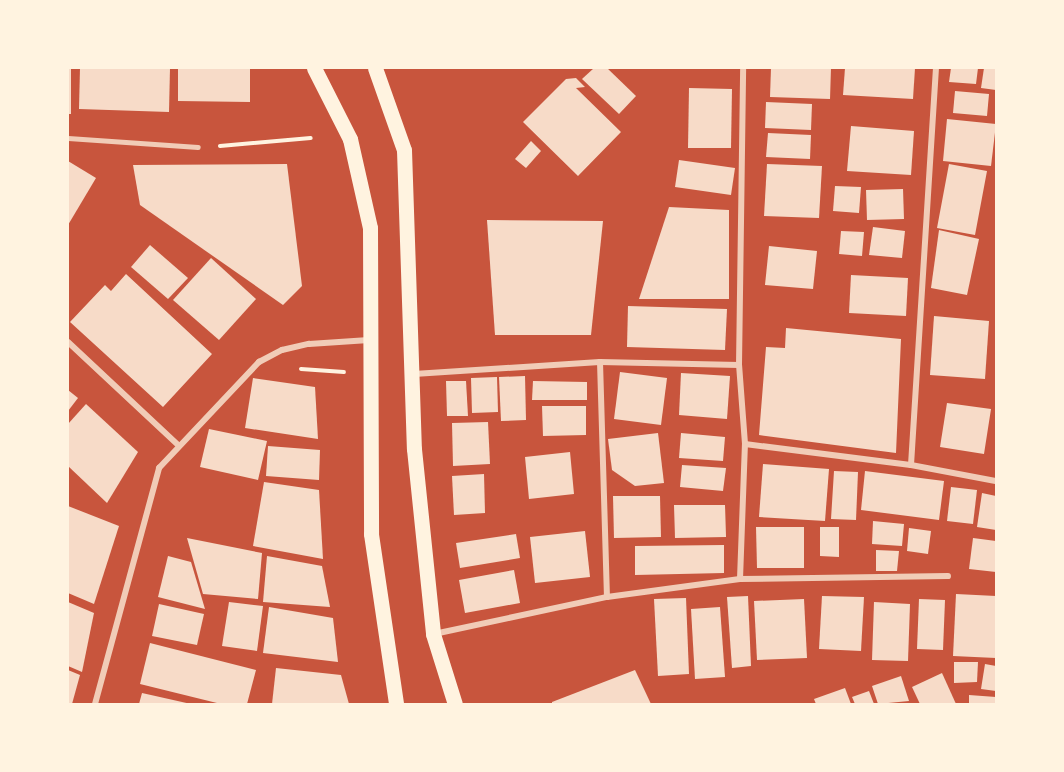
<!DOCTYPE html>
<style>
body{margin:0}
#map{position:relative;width:1064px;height:772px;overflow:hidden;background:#c8553d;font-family:Karla,sans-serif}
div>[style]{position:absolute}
.building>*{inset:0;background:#f7dbc8}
.path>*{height:4px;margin:-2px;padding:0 2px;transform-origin:2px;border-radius:2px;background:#fff3e0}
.pedestrian>*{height:5px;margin:-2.5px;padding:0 2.5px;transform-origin:2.5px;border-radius:2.5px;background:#f1ccb7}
.minor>*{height:6px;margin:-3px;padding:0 3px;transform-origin:3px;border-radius:3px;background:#f1ccb7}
.primary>*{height:15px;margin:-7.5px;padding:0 7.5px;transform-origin:7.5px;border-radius:7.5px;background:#fff3e0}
span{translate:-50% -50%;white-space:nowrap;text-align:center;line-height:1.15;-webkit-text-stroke:5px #fff3e0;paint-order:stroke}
.frame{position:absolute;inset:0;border:69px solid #fff3e0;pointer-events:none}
</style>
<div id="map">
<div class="building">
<i style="clip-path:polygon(68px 68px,71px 68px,71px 114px,68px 114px)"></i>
<i style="clip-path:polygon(80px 68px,170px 68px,169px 112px,79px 109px)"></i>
<i style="clip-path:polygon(178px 68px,250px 68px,250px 102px,178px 101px)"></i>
<i style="clip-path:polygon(594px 68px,607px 68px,636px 96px,619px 114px,582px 79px)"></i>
<i style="clip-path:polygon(771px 68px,831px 68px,830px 99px,770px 97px)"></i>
<i style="clip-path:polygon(845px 68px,915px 68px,913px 99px,843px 95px)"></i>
<i style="clip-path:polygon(951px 68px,978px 68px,976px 84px,949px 82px)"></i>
<i style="clip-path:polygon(984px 68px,996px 68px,996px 90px,981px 88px)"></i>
<i style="clip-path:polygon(576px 78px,585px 87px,576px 88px,621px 132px,578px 176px,523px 122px,566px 79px)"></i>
<i style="clip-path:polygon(689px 88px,732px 89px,731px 148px,688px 148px)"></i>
<i style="clip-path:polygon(955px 91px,989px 94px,987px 116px,953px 113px)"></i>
<i style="clip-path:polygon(766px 102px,812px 104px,811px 130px,765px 128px)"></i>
<i style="clip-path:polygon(947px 119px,996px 124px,991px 166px,943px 161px)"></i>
<i style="clip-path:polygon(851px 126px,914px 131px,911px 175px,847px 171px)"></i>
<i style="clip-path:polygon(768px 133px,811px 135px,810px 159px,766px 157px)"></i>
<i style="clip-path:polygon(531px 141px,541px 151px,526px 168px,515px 159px)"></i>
<i style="clip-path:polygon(679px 160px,735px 168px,731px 195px,675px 187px)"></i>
<i style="clip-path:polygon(68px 161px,96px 178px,68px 225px)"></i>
<i style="clip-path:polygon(287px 164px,302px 286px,283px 305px,140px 205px,133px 165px)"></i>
<i style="clip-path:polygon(767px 164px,822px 166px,819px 218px,764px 216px)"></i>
<i style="clip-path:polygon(949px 164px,987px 171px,975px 235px,937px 228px)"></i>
<i style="clip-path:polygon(835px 186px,861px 187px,859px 213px,833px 211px)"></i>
<i style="clip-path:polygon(903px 189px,904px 219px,867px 220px,866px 190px)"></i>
<i style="clip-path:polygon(669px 207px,729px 210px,729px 299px,639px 299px)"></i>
<i style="clip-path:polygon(487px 220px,603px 221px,591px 335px,495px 335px)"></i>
<i style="clip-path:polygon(873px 227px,905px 231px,902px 258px,869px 255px)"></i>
<i style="clip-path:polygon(939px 230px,979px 239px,967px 295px,931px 288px)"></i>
<i style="clip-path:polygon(841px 231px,864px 232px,862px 256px,839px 254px)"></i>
<i style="clip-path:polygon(150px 245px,188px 278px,168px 299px,131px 267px)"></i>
<i style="clip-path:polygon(769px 246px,817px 251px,813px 289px,765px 285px)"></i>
<i style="clip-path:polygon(211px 258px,256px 299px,219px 340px,173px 300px)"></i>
<i style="clip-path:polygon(126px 274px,212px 354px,163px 407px,70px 322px,105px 285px,111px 291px)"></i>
<i style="clip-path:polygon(851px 275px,908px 278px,906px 316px,849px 313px)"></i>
<i style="clip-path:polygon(628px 306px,727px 309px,725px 350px,627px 347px)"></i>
<i style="clip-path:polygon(934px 316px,989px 321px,985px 379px,930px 375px)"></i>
<i style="clip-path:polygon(786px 328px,901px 339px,896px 453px,759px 435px,766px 347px,785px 348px)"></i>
<i style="clip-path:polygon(620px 372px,667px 378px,661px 425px,614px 419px)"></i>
<i style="clip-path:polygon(681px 373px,730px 376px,727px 419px,679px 415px)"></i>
<i style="clip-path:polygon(525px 376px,526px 420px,501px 421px,499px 377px)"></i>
<i style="clip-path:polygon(497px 377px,498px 412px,472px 413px,471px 378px)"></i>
<i style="clip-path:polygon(253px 378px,315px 387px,318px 439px,245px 428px)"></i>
<i style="clip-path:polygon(446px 381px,466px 381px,468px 416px,447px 416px)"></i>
<i style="clip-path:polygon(533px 381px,587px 382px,587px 400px,532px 400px)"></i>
<i style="clip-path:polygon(68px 390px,78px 398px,68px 411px)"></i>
<i style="clip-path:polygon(947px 403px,991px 409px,984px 454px,940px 447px)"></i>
<i style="clip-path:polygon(86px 404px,138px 452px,107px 503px,68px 466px,68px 424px)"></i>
<i style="clip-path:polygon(542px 406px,586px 406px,586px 435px,543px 436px)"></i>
<i style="clip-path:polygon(488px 422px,490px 464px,453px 466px,452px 423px)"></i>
<i style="clip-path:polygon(209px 429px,267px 441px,258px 480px,200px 467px)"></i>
<i style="clip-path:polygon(658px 433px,664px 483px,635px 486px,612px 470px,608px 439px)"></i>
<i style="clip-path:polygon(681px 433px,725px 437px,723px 461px,679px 458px)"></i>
<i style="clip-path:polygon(268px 446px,320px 450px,319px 480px,266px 476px)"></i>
<i style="clip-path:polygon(570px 452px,574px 494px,529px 499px,525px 457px)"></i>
<i style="clip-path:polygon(763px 464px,829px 469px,825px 521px,759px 517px)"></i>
<i style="clip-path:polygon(682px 465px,726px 468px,723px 491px,680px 487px)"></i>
<i style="clip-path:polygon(834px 471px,858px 472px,856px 520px,831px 519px)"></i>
<i style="clip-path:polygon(865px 471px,944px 481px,939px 520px,861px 510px)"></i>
<i style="clip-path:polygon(484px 474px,485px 513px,454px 515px,452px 476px)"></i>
<i style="clip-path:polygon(264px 482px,319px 490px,323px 559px,253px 546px)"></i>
<i style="clip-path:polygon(951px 487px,977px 490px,973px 524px,947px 521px)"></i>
<i style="clip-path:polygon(982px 493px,996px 496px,996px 530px,977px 527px)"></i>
<i style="clip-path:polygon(613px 496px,660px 496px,661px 537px,614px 538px)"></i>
<i style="clip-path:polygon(674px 505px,725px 505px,726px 537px,675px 538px)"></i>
<i style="clip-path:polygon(68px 506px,119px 526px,94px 604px,68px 593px)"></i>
<i style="clip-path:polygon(873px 521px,904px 524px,902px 546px,872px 544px)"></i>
<i style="clip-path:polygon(756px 527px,804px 527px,804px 568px,757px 568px)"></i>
<i style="clip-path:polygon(820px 527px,839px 527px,839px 557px,820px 556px)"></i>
<i style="clip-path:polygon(909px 528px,931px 531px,928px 554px,907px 551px)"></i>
<i style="clip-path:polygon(585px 531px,590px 577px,535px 583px,530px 537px)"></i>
<i style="clip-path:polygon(516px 534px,520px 558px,460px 568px,456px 543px)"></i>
<i style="clip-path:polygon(187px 538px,262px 553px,258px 599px,203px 594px)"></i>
<i style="clip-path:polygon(973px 538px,996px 541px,996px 572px,969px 569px)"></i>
<i style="clip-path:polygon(724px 545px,724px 573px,635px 575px,635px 546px)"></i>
<i style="clip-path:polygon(876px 550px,899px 551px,897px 571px,876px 571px)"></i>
<i style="clip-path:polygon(168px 556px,191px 562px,205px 609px,158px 597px)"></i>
<i style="clip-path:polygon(267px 556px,322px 566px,330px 607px,263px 602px)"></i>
<i style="clip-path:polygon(514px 570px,520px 603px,465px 613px,459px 580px)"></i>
<i style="clip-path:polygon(956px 594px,996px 596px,996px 658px,953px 656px)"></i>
<i style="clip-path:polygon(748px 596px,751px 666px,732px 668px,727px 597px)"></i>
<i style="clip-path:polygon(822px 596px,864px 597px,861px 651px,819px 649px)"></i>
<i style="clip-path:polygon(686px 598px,689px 674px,658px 676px,654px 599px)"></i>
<i style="clip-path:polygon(804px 599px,807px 658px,757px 660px,754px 601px)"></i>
<i style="clip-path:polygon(919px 599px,945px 600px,943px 650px,917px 649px)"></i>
<i style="clip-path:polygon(68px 602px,94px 613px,82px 672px,68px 666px)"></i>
<i style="clip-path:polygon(229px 602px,263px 606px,257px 651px,222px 646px)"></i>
<i style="clip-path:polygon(874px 602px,910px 604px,908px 661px,872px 660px)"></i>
<i style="clip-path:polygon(159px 604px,204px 614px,197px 645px,152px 636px)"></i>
<i style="clip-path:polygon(269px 607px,333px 618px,338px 662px,263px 653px)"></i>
<i style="clip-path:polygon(720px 607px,725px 677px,695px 679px,691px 609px)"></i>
<i style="clip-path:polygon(150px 643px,256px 670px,247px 704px,221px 704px,140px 684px)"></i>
<i style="clip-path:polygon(954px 662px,978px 662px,977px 682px,954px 683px)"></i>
<i style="clip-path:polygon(985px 664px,996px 666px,996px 691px,981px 689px)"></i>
<i style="clip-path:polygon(276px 668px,341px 675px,349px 704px,272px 704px)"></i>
<i style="clip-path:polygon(68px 670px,80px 675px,72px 704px,68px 704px)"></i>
<i style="clip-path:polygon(635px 670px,651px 704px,552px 704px,552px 702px)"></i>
<i style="clip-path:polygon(942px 673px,956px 704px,920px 704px,912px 687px)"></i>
<i style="clip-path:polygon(901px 676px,909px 701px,878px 704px,872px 686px)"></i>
<i style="clip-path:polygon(845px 688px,851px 704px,816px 704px,814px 699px)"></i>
<i style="clip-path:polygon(869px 691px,874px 704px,855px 704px,852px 697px)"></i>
<i style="clip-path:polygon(142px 693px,191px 704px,139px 704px)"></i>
<i style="clip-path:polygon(969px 695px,996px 697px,996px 704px,969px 704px)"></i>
</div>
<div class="path">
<i style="left:220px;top:146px;width:91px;rotate:-5deg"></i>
<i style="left:301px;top:369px;width:43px;rotate:4deg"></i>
</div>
<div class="pedestrian">
<i style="left:68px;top:138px;width:130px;rotate:4deg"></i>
</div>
<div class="minor">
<i style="left:68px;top:342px;width:151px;rotate:43.1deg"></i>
<i style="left:600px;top:362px;width:235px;rotate:88.3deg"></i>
<i style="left:414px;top:374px;width:186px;rotate:-3.7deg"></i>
<i style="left:600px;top:362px;width:139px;rotate:1.2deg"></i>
<i style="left:745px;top:444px;width:167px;rotate:7.2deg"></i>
<i style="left:911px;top:465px;width:86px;rotate:10.7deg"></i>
<i style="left:911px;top:465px;width:398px;rotate:-86.4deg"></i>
<i style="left:740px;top:579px;width:135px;rotate:-87.9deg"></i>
<i style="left:745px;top:444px;width:79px;rotate:-94.3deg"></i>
<i style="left:739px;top:365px;width:297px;rotate:-89.2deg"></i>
<i style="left:434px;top:634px;width:177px;rotate:-12.1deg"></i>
<i style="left:607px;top:597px;width:134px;rotate:-7.7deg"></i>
<i style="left:740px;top:579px;width:208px;rotate:-0.8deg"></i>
<i style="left:95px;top:704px;width:245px;rotate:-74.8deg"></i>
<i style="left:159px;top:468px;width:146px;rotate:-46.7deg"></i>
<i style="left:259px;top:362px;width:26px;rotate:-28deg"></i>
<i style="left:282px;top:350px;width:28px;rotate:-13deg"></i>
<i style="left:309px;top:344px;width:60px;rotate:-3.8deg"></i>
</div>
<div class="primary">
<i style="left:314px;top:68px;width:80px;rotate:63.1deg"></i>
<i style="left:350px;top:139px;width:91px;rotate:77.3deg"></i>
<i style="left:370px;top:228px;width:306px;rotate:89.8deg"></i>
<i style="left:371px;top:534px;width:172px;rotate:81.6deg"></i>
<i style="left:375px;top:68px;width:87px;rotate:70.5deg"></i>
<i style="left:404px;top:150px;width:299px;rotate:88.1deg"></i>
<i style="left:414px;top:449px;width:186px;rotate:84.1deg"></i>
<i style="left:433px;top:634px;width:73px;rotate:72.6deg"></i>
</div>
<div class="frame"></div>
</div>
